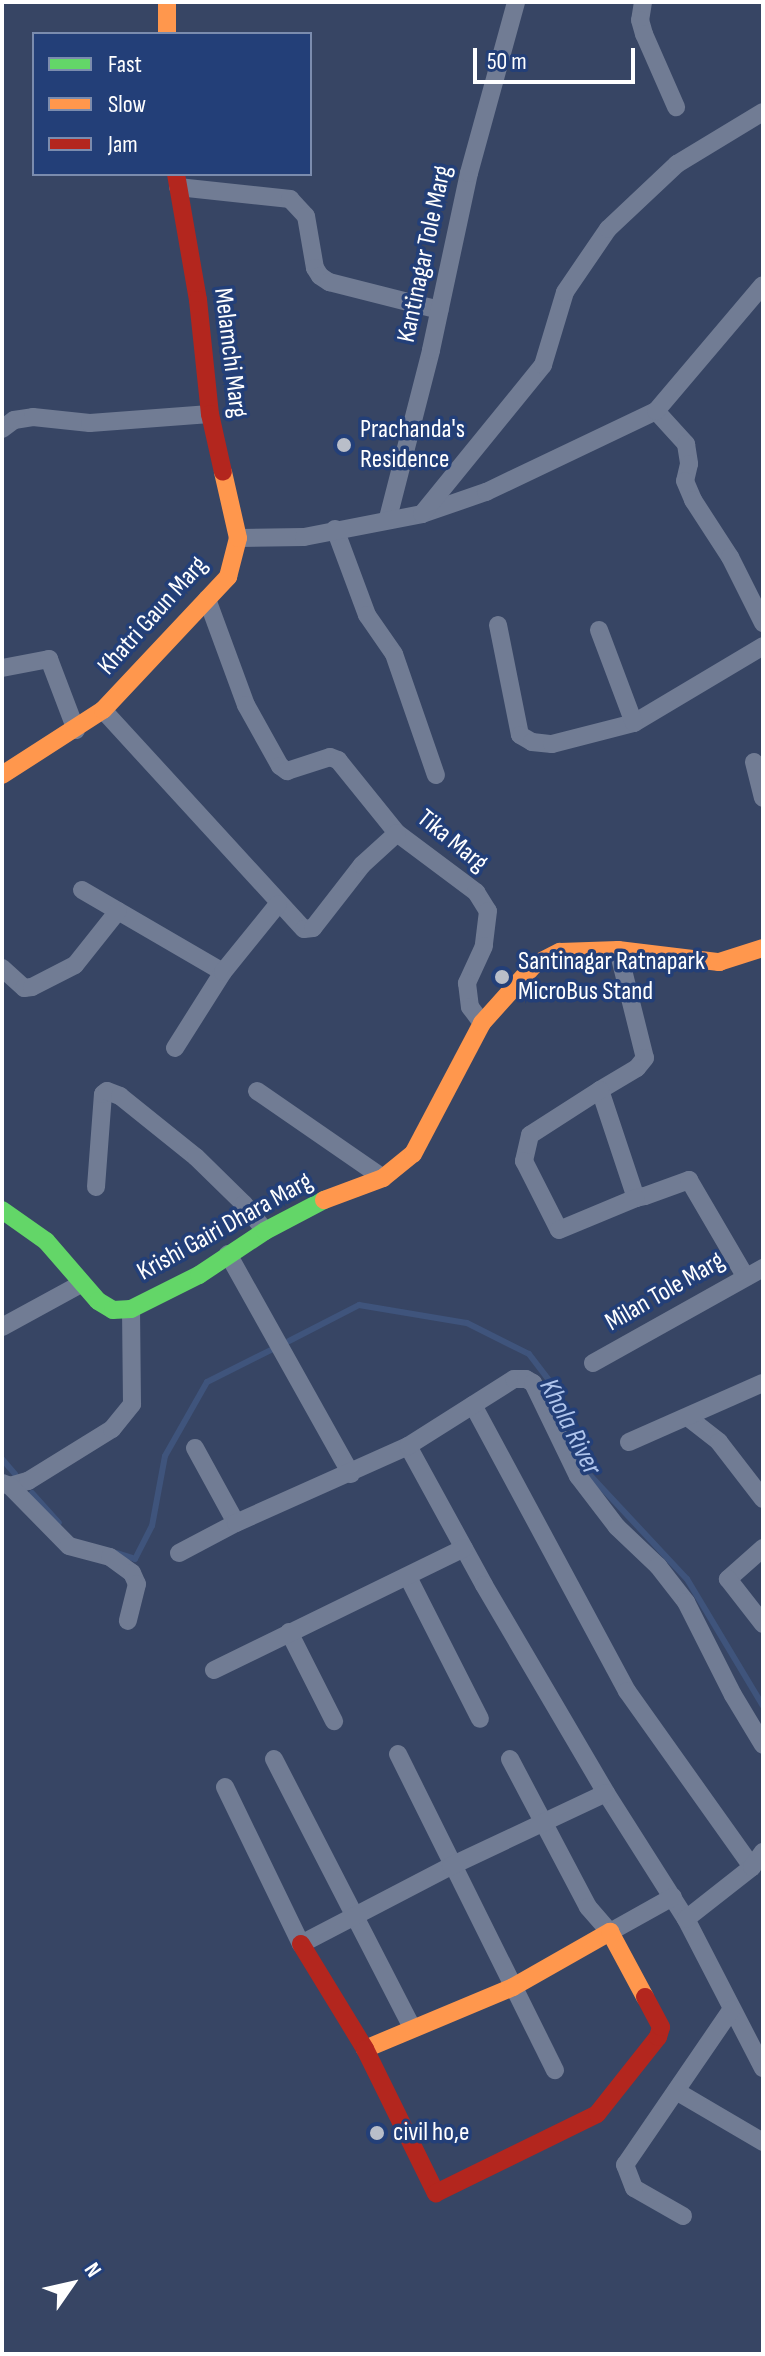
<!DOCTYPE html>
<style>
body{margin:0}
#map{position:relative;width:765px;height:2356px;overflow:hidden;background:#374564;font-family:"Sofia Sans Condensed",sans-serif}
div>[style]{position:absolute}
.stream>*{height:6px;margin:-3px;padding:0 3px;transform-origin:3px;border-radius:3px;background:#3f547c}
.street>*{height:18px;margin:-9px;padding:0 9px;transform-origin:9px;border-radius:9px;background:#717c94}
.fast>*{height:18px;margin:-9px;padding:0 9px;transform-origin:9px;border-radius:9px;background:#63d668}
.slow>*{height:18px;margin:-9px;padding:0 9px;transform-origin:9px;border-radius:9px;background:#ff974d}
.jam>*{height:18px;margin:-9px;padding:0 9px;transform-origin:9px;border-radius:9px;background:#b3261e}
.dots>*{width:22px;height:22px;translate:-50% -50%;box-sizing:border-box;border:4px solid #233f78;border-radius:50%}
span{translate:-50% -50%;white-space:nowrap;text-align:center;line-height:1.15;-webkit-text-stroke:7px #233f78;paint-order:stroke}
.street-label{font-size:26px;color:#fff}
.poi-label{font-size:26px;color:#fff}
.left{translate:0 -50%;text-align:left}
.water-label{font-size:28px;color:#b0c5ec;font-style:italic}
.frame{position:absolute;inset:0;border:4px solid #fff;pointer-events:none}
.legend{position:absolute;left:32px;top:32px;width:280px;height:144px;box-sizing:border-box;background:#233f78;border:2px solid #7b8cae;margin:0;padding:10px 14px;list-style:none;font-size:24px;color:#fff}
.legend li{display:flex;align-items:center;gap:16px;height:40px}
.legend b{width:40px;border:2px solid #7b8cae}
.north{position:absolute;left:32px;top:2244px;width:80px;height:80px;-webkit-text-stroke:6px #233f78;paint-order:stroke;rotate:56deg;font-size:22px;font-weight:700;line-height:32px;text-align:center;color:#fff}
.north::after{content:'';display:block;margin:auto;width:28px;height:36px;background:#fff;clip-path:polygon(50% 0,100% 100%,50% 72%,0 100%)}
.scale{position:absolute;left:473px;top:48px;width:162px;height:36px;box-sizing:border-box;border:4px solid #fff;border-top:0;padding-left:10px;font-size:24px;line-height:28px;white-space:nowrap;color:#fff;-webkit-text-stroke:6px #233f78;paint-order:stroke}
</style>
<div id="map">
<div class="stream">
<i style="left:289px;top:1341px;width:79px;rotate:-27.2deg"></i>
<i style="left:359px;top:1305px;width:109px;rotate:9.5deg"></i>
<i style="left:467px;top:1323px;width:69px;rotate:26.6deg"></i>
<i style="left:529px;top:1354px;width:48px;rotate:52.7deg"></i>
<i style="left:558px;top:1392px;width:86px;rotate:69.7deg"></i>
<i style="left:588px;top:1473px;width:145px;rotate:47deg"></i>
<i style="left:687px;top:1579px;width:148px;rotate:59.1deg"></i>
<i style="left:2px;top:1459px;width:20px;rotate:49deg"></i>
<i style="left:32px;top:1493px;width:40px;rotate:48deg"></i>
<i style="left:117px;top:1553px;width:19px;rotate:18deg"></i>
<i style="left:135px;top:1559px;width:37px;rotate:-63deg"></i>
<i style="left:152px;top:1526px;width:71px;rotate:-79.5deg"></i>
<i style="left:165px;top:1456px;width:85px;rotate:-60.4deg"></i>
<i style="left:207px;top:1382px;width:74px;rotate:-26.6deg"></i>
</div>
<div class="street">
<i style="left:643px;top:2px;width:18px;rotate:99deg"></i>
<i style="left:640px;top:20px;width:15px;rotate:74deg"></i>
<i style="left:644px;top:34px;width:80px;rotate:66.3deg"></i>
<i style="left:178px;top:187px;width:113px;rotate:6.1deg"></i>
<i style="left:290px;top:199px;width:23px;rotate:47deg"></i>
<i style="left:306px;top:216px;width:53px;rotate:80.2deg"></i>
<i style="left:315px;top:268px;width:9px;rotate:58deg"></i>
<i style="left:320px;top:276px;width:11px;rotate:34deg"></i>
<i style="left:329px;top:282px;width:114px;rotate:14.2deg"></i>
<i style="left:656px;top:411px;width:45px;rotate:47.7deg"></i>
<i style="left:686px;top:444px;width:20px;rotate:81deg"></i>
<i style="left:689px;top:464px;width:17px;rotate:103deg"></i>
<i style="left:685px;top:481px;width:21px;rotate:67deg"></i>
<i style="left:693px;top:500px;width:68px;rotate:57deg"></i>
<i style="left:730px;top:557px;width:74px;rotate:63.4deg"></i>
<i style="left:2px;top:429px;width:15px;rotate:-37deg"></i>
<i style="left:14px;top:420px;width:19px;rotate:-9deg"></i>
<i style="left:33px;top:417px;width:57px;rotate:6deg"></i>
<i style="left:90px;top:423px;width:120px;rotate:-4.3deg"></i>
<i style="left:422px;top:514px;width:68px;rotate:-19deg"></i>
<i style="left:486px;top:492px;width:188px;rotate:-25.5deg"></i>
<i style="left:656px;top:411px;width:165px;rotate:-49.7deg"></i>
<i style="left:388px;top:518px;width:173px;rotate:-75.6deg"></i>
<i style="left:431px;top:350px;width:181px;rotate:-77.9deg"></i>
<i style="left:469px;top:173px;width:177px;rotate:-74.6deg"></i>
<i style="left:335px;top:529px;width:92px;rotate:69.6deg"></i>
<i style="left:367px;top:615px;width:47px;rotate:55.3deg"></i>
<i style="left:394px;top:654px;width:128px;rotate:70.9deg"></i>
<i style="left:238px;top:538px;width:66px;rotate:-0.9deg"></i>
<i style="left:304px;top:537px;width:120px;rotate:-11deg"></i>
<i style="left:422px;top:514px;width:192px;rotate:-50.9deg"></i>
<i style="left:543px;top:365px;width:76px;rotate:-73.2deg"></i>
<i style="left:565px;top:292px;width:76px;rotate:-55.7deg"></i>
<i style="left:608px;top:229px;width:95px;rotate:-43.3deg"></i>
<i style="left:677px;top:164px;width:100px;rotate:-31.2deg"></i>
<i style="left:207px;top:599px;width:113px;rotate:69.8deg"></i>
<i style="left:246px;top:705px;width:70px;rotate:60.9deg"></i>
<i style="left:280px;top:766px;width:9px;rotate:36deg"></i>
<i style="left:287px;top:771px;width:45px;rotate:-18deg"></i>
<i style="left:330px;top:757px;width:9px;rotate:21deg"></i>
<i style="left:338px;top:760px;width:94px;rotate:51.1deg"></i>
<i style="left:397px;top:833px;width:99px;rotate:36.8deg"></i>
<i style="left:476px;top:892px;width:22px;rotate:58deg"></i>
<i style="left:488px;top:911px;width:35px;rotate:97deg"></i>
<i style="left:484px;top:946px;width:41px;rotate:114.7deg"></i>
<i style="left:467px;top:983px;width:24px;rotate:83deg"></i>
<i style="left:470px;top:1007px;width:20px;rotate:53deg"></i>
<i style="left:498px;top:625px;width:112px;rotate:78.7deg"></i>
<i style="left:520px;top:735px;width:14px;rotate:30deg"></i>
<i style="left:532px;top:742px;width:20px;rotate:6deg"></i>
<i style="left:552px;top:744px;width:85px;rotate:-14.4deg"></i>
<i style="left:634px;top:723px;width:150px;rotate:-30.8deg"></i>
<i style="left:599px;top:630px;width:99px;rotate:69.4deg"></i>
<i style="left:2px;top:668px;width:48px;rotate:-10.8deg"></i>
<i style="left:49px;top:659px;width:76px;rotate:69.2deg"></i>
<i style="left:103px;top:710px;width:297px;rotate:47.5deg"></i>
<i style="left:304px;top:929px;width:9px;rotate:-6deg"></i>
<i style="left:313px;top:928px;width:80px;rotate:-52.1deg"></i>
<i style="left:362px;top:865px;width:47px;rotate:-42.4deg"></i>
<i style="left:754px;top:762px;width:37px;rotate:76deg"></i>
<i style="left:82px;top:890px;width:163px;rotate:30.2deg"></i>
<i style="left:618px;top:950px;width:111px;rotate:76deg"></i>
<i style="left:645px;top:1058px;width:13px;rotate:129deg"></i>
<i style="left:637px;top:1068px;width:43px;rotate:149.3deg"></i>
<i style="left:600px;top:1090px;width:114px;rotate:71.6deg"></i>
<i style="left:636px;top:1198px;width:9px;rotate:-13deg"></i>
<i style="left:645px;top:1196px;width:47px;rotate:-20deg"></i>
<i style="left:689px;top:1180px;width:111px;rotate:59.7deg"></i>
<i style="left:2px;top:968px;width:30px;rotate:42deg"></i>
<i style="left:24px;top:988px;width:8px;rotate:-7deg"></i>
<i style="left:32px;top:987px;width:48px;rotate:-27.1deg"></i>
<i style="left:75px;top:965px;width:69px;rotate:-51.5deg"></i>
<i style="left:175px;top:1048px;width:90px;rotate:-57.7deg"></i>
<i style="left:223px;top:972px;width:87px;rotate:-51deg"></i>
<i style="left:600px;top:1090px;width:83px;rotate:147.3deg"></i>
<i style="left:530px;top:1135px;width:27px;rotate:103deg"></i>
<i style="left:524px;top:1161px;width:77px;rotate:63.1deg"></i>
<i style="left:559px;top:1230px;width:83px;rotate:-22.6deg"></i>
<i style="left:257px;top:1091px;width:153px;rotate:34.6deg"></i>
<i style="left:96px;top:1187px;width:93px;rotate:-85.7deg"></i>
<i style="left:103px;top:1094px;width:5px;rotate:-37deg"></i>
<i style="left:107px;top:1091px;width:14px;rotate:21deg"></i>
<i style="left:120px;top:1096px;width:97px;rotate:38.8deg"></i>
<i style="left:196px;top:1157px;width:67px;rotate:44.4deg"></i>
<i style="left:244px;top:1204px;width:34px;rotate:52deg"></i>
<i style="left:228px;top:1254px;width:252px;rotate:60.8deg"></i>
<i style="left:2px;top:1327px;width:90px;rotate:-28.6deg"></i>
<i style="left:593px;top:1363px;width:195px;rotate:-29.2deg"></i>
<i style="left:473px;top:1405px;width:325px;rotate:61.7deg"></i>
<i style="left:627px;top:1691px;width:216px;rotate:54.6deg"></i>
<i style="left:690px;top:1419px;width:37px;rotate:38deg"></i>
<i style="left:719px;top:1442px;width:72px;rotate:52.3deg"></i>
<i style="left:629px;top:1442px;width:146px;rotate:-23.8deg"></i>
<i style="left:408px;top:1446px;width:158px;rotate:61.3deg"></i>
<i style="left:484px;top:1585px;width:241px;rotate:59.6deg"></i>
<i style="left:606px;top:1793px;width:149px;rotate:57.6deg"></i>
<i style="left:686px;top:1919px;width:168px;rotate:62.7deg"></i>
<i style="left:195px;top:1448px;width:85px;rotate:61.3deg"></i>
<i style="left:2px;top:1483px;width:9px;rotate:21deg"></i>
<i style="left:10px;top:1486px;width:19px;rotate:-16deg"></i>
<i style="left:28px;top:1481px;width:99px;rotate:-31.8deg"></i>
<i style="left:112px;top:1429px;width:32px;rotate:-51deg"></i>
<i style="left:132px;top:1404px;width:95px;rotate:-90.6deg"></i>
<i style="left:10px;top:1486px;width:84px;rotate:45.5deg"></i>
<i style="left:69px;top:1546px;width:42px;rotate:15deg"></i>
<i style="left:110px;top:1557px;width:27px;rotate:36deg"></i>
<i style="left:132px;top:1573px;width:12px;rotate:66deg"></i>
<i style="left:137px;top:1584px;width:38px;rotate:104deg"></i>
<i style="left:763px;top:1548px;width:47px;rotate:138.5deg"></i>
<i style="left:728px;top:1579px;width:57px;rotate:52.1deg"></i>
<i style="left:179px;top:1553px;width:64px;rotate:-27.8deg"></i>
<i style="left:236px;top:1523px;width:188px;rotate:-24.1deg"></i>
<i style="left:408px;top:1446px;width:125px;rotate:-32.3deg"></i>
<i style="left:514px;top:1379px;width:12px"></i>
<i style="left:526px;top:1379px;width:8px;rotate:30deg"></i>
<i style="left:533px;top:1383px;width:103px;rotate:64.2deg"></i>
<i style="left:578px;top:1476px;width:64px;rotate:52.6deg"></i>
<i style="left:617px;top:1527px;width:57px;rotate:43.6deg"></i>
<i style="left:658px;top:1566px;width:46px;rotate:52.1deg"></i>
<i style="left:686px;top:1602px;width:104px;rotate:63.2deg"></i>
<i style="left:733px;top:1695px;width:58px;rotate:59deg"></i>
<i style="left:408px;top:1577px;width:159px;rotate:63.1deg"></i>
<i style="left:289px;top:1632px;width:100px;rotate:63.2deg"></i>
<i style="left:214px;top:1670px;width:278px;rotate:-26deg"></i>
<i style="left:398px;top:1754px;width:353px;rotate:63.6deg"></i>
<i style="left:274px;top:1759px;width:301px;rotate:62.8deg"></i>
<i style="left:510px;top:1759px;width:167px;rotate:62.2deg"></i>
<i style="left:588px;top:1907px;width:33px;rotate:49deg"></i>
<i style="left:610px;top:1932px;width:72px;rotate:-29.1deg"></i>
<i style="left:225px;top:1787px;width:174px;rotate:64.2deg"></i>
<i style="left:301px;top:1944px;width:169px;rotate:-27.5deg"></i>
<i style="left:451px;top:1866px;width:171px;rotate:-25.2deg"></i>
<i style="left:686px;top:1919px;width:84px;rotate:-38.2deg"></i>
<i style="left:752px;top:1867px;width:19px;rotate:-54deg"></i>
<i style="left:676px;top:2091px;width:101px;rotate:30.4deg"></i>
<i style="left:683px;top:2216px;width:56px;rotate:-150.3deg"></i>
<i style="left:634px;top:2188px;width:25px;rotate:-111deg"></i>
<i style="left:625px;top:2165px;width:188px;rotate:-55.6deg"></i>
</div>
<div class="fast">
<i style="left:2px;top:1210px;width:54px;rotate:35.2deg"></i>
<i style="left:46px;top:1241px;width:79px;rotate:49.1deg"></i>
<i style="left:98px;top:1301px;width:17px;rotate:31deg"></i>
<i style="left:113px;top:1310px;width:18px;rotate:-3deg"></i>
<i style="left:131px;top:1309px;width:76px;rotate:-26.6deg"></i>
<i style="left:199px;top:1275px;width:79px;rotate:-33.7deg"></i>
<i style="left:265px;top:1231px;width:67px;rotate:-27.7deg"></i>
</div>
<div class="slow">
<i style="left:167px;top:2px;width:32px;rotate:90deg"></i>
<i style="left:2px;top:775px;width:120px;rotate:-32.8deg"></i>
<i style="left:103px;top:710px;width:183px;rotate:-46.8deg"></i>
<i style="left:228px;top:577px;width:40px;rotate:-75.6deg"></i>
<i style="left:238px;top:538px;width:68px;rotate:-102.8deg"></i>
<i style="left:324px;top:1200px;width:63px;rotate:-20.4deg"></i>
<i style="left:383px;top:1178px;width:38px;rotate:-39deg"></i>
<i style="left:413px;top:1154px;width:148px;rotate:-62.2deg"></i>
<i style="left:482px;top:1023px;width:78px;rotate:-48.1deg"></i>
<i style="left:534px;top:965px;width:29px;rotate:-27deg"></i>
<i style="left:560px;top:952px;width:58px;rotate:-2deg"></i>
<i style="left:618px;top:950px;width:102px;rotate:6.8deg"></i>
<i style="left:719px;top:962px;width:46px;rotate:-17.7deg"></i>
<i style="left:365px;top:2049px;width:160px;rotate:-22.7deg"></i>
<i style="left:513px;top:1987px;width:112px;rotate:-29.6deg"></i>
<i style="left:610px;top:1932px;width:74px;rotate:61.7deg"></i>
</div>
<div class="jam">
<i style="left:176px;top:174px;width:128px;rotate:80.1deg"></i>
<i style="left:198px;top:300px;width:115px;rotate:84deg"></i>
<i style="left:210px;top:414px;width:59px;rotate:77.4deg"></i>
<i style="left:301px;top:1944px;width:123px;rotate:58.6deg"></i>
<i style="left:365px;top:2049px;width:161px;rotate:63.8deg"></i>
<i style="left:436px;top:2193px;width:179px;rotate:-26.1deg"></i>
<i style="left:597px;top:2114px;width:98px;rotate:-51.6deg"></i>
<i style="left:658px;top:2037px;width:10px;rotate:-73deg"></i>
<i style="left:661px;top:2027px;width:34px;rotate:-118deg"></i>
</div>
<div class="dots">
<i style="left:344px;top:445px;background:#b9bec9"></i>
<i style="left:502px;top:977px;background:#b9bec9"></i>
<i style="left:377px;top:2133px;background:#b9bec9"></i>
</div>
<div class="street-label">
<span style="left:425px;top:254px;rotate:-78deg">Kantinagar Tole Marg</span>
<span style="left:230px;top:353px;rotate:83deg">Melamchi Marg</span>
<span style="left:153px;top:616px;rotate:-48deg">Khatri Gaun Marg</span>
<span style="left:452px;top:841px;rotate:39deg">Tika Marg</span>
<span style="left:225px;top:1227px;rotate:-29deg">Krishi Gairi Dhara Marg</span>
<span style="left:665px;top:1292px;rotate:-30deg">Milan Tole Marg</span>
</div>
<div class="poi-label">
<span class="left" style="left:360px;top:445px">Prachanda's<br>Residence</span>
<span class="left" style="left:518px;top:977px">Santinagar Ratnapark<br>MicroBus Stand</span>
<span class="left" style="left:393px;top:2133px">civil ho,e</span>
</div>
<div class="water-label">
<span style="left:570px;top:1427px;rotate:63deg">Khola River</span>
</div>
<div class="frame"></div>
<ul class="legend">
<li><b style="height:10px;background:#63d668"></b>Fast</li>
<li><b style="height:10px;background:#ff974d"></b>Slow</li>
<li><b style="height:10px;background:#b3261e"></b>Jam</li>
</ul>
<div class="north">N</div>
<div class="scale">50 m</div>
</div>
